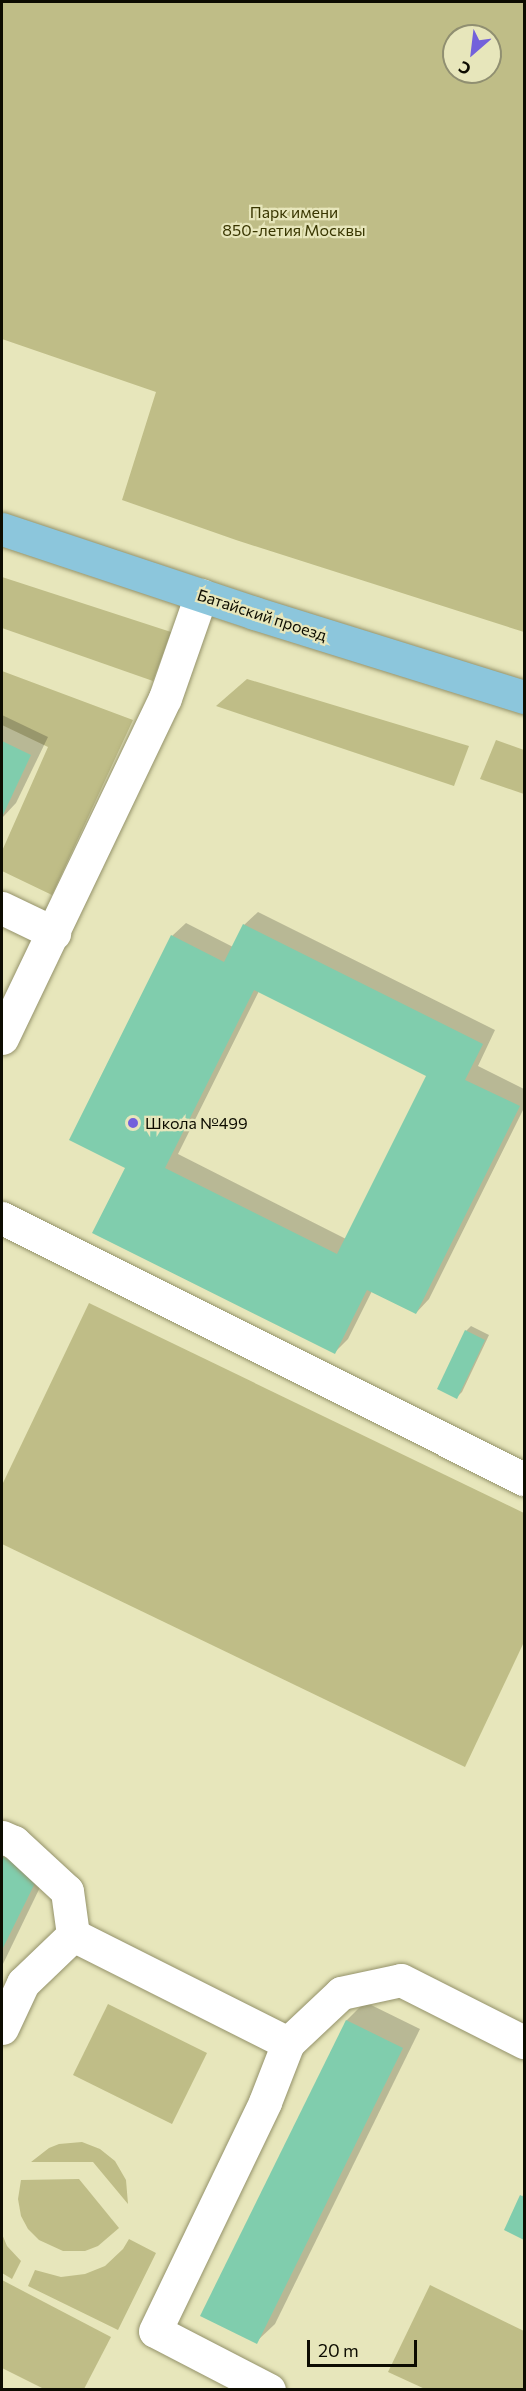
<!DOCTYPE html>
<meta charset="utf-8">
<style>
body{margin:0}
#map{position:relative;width:526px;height:2391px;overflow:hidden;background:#e7e6bb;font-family:Commissioner,sans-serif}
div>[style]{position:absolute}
.green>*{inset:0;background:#bfbd87}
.shadow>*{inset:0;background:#0003}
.building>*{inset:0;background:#80cdad}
.roads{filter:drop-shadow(0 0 2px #94926a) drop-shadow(0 0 2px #94926a)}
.minor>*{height:33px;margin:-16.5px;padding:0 16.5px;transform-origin:16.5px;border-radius:16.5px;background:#fff}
.major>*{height:33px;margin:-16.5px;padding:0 16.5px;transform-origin:16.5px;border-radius:16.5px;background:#8cc6dc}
.dots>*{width:16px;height:16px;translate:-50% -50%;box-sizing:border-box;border:3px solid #e7e6bb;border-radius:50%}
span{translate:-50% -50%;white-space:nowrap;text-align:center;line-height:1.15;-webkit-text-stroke:4.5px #e7e6bb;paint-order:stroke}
.park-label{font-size:16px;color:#393600}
.street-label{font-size:16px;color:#0d0c01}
.poi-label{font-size:16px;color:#0d0c01}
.left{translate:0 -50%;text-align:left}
.frame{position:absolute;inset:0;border:3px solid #0d0c01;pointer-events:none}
.north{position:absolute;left:442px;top:24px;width:60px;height:60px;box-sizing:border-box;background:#e7e6bb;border:2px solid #908f71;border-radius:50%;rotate:208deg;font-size:16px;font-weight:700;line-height:24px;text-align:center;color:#0d0c01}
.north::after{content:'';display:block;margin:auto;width:21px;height:27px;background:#7361db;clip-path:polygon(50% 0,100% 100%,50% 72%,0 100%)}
.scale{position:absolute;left:307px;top:2340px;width:110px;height:27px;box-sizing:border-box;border:3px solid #0d0c01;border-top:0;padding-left:8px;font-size:18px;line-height:21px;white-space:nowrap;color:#0d0c01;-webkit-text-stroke:4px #e7e6bb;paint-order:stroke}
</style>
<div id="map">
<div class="green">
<i style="clip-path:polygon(evenodd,2px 2px,524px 2px,524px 632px,236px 540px,122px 500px,156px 392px,2px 339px,2px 2px,454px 36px,490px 36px,490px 72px,454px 72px,454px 36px)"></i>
<i style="clip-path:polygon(2px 577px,171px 632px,153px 681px,2px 628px)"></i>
<i style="clip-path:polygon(2px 671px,133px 720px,52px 895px,2px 871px,2px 851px,48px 747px,2px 725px)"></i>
<i style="clip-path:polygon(247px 679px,469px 746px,454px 786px,216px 706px)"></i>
<i style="clip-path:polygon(496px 740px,524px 750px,524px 794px,480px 779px)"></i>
<i style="clip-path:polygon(89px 1303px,524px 1513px,524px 1642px,465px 1767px,2px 1544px,2px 1485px)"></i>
<i style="clip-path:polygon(108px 2004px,207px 2053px,172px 2124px,73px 2075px)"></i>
<i style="clip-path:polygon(82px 2142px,100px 2149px,115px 2161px,126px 2180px,128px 2204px,93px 2162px,31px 2162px,49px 2148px,59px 2144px)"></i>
<i style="clip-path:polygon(79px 2179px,119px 2228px,98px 2246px,85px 2251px,63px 2251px,39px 2240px,28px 2229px,21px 2216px,18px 2199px,21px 2180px)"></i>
<i style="clip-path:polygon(2px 2234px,7px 2246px,21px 2261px,12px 2279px,2px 2273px)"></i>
<i style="clip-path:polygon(129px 2239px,156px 2253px,118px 2330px,28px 2286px,35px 2270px,61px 2277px,85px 2274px,105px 2266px,123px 2249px)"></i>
<i style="clip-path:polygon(2px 2280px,111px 2337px,84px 2389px,44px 2389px,2px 2368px)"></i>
<i style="clip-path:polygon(430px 2285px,524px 2331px,524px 2389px,425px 2389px,388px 2372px)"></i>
</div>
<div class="shadow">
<i style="clip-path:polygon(2px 715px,48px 737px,16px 803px,2px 818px)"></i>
<i style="clip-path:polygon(evenodd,258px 912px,495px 1030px,478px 1066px,524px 1089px,524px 1108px,429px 1299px,416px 1313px,372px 1291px,348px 1339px,334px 1353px,127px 1167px,172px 936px,186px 923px,233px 947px,244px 925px,258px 912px,259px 991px,428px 1075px,346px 1239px,178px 1154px,259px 991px)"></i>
<i style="clip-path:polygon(471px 1326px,489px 1335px,462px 1392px,457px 1397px,466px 1331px)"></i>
<i style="clip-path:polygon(2px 1858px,44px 1879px,2px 1966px)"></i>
<i style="clip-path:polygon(365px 2002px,420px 2029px,275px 2324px,256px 2342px,202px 2315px,347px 2020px)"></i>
<i style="clip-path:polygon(524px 2193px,524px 2238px,506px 2229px)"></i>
</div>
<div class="building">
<i style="clip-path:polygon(2px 741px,31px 755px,2px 817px)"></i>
<i style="clip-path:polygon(evenodd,243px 924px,483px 1044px,465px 1080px,520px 1106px,416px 1314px,367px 1290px,335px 1354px,92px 1233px,125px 1168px,69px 1140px,171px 935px,224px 962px,243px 924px,254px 990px,426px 1076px,337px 1254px,165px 1168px,254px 990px)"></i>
<i style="clip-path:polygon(465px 1330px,485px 1340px,457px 1399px,437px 1389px)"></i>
<i style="clip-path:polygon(2px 1856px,39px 1875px,2px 1950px)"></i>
<i style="clip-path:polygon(346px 2020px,403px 2048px,257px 2344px,200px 2316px)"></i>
<i style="clip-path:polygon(520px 2195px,524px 2197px,524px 2240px,504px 2230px)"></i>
</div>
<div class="roads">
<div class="minor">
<i style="left:2px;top:908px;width:58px;rotate:25.7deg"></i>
<i style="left:2px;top:1038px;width:377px;rotate:-64.4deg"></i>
<i style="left:165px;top:698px;width:109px;rotate:-70.7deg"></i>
<i style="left:2px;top:1218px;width:584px;rotate:26.57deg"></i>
<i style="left:2px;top:1837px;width:13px;rotate:23deg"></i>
<i style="left:14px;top:1842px;width:72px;rotate:42.8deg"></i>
<i style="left:67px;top:1891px;width:44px;rotate:82.2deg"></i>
<i style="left:73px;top:1935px;width:241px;rotate:26.7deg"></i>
<i style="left:288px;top:2043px;width:73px;rotate:-43.3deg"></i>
<i style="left:341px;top:1993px;width:61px;rotate:-12.2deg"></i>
<i style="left:401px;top:1980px;width:138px;rotate:26.8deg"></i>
<i style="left:2px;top:2028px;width:50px;rotate:-65deg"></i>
<i style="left:23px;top:1983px;width:69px;rotate:-43.8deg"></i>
<i style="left:269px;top:2390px;width:128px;rotate:-152.6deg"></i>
<i style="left:155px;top:2331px;width:254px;rotate:-64.3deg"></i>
<i style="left:265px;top:2102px;width:63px;rotate:-68.7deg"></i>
</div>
<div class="major">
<i style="left:2px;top:529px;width:266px;rotate:18.4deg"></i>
<i style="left:254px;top:613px;width:283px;rotate:17.3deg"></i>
</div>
</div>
<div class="dots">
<i style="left:133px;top:1123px;background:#7361db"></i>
</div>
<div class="park-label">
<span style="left:294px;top:221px">Парк имени<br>850-летия Москвы</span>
</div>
<div class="street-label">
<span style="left:262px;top:615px;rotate:18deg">Батайский проезд</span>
</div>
<div class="poi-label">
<span class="left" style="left:145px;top:1123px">Школа №499</span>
</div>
<div class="frame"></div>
<div class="north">С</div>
<div class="scale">20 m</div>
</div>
